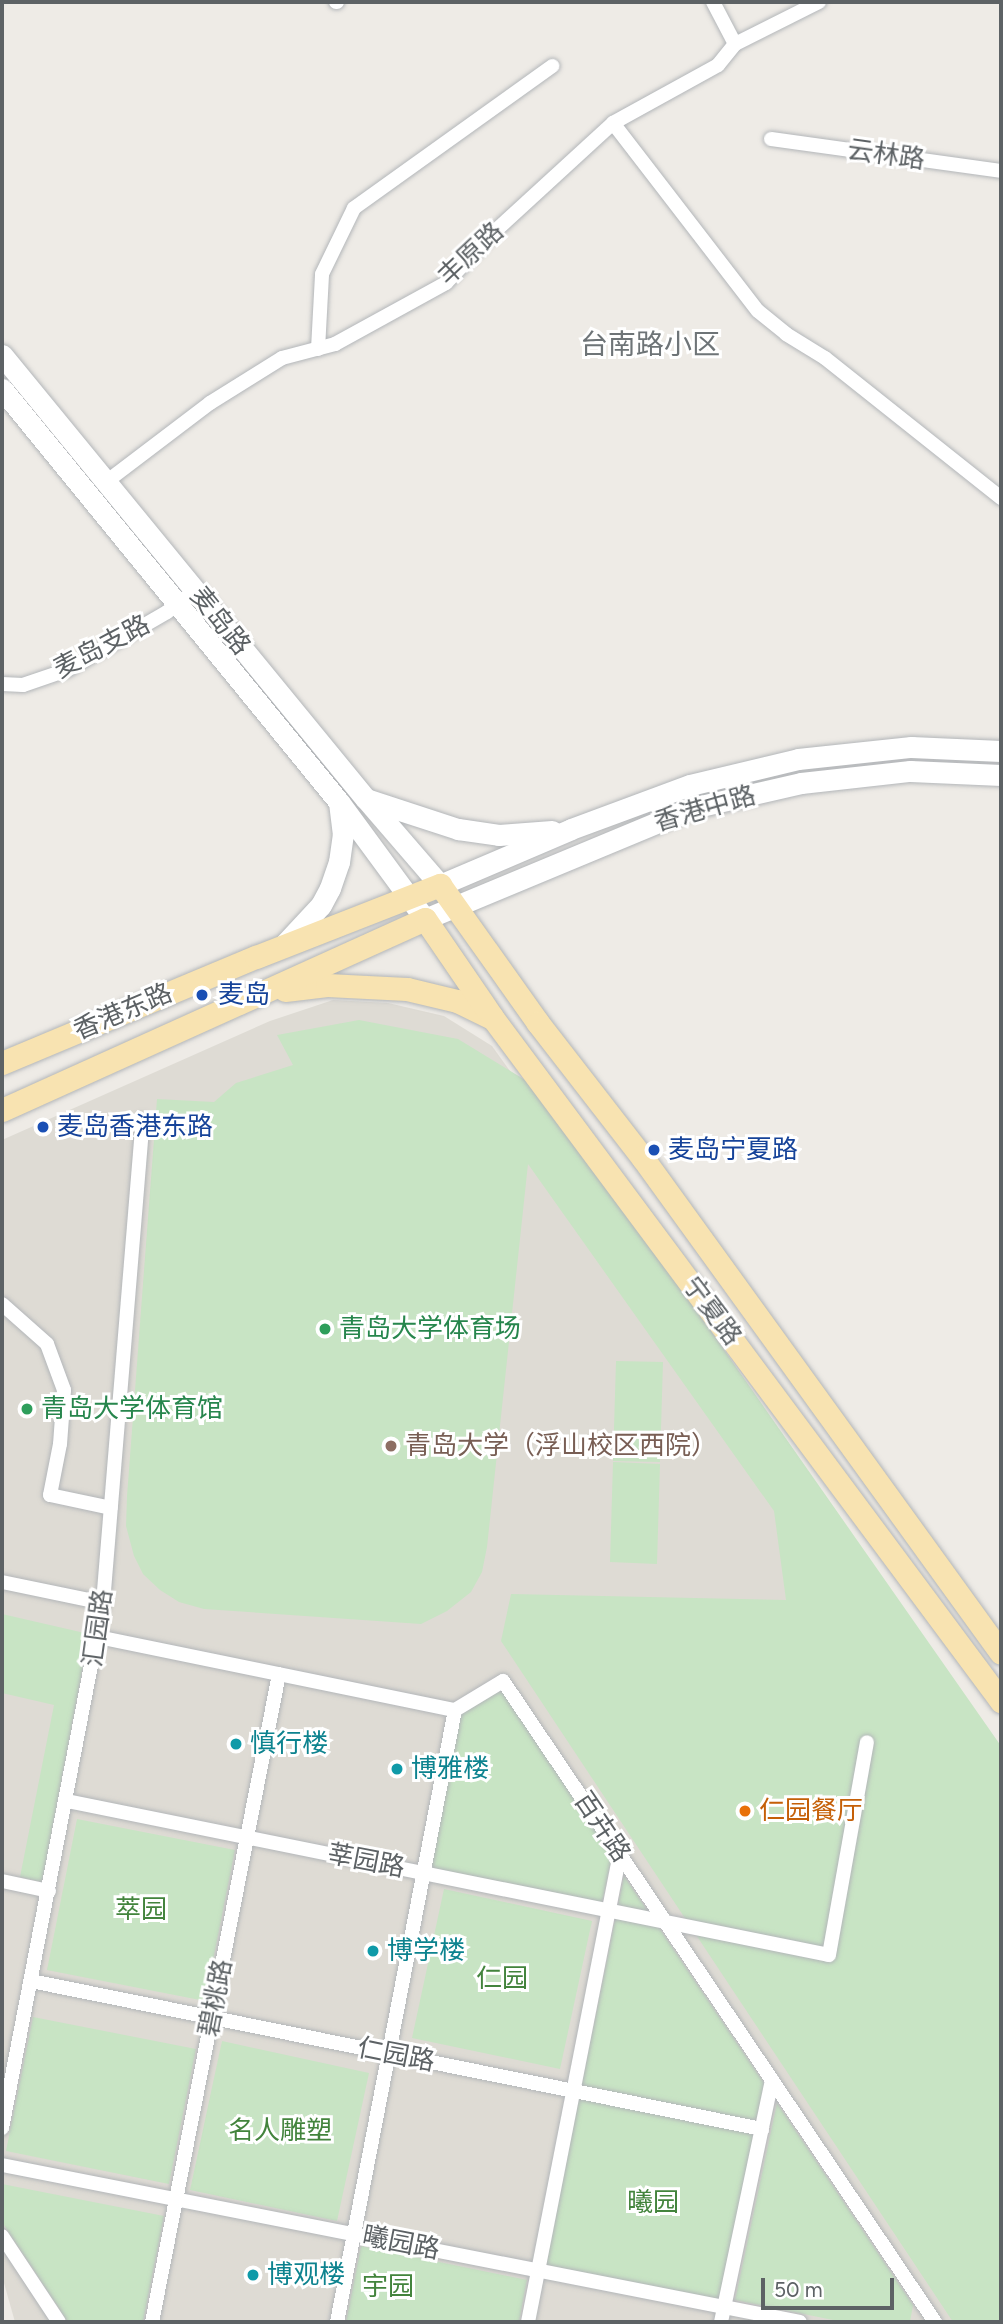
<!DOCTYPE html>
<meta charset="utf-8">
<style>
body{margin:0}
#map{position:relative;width:1003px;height:2324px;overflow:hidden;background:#eeebe6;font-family:Figtree,"Noto Sans SC",sans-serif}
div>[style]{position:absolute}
.education>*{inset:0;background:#dedbd4}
.green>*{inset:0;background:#c8e4c4}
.roads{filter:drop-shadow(0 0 2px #b3b6b9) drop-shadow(0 0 2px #b3b6b9)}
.minor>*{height:14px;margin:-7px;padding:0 7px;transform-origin:7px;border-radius:7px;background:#fff}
.secondary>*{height:21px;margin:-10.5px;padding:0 10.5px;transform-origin:10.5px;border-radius:10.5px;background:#fff}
.primary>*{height:23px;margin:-11.5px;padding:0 11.5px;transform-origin:11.5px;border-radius:11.5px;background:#f8e3b1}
.dots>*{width:19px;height:19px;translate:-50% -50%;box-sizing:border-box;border:4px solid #fff;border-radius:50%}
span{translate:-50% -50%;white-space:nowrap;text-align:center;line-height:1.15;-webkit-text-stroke:6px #fff;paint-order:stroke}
.street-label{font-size:26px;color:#5d6265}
.transit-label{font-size:26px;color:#164399}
.left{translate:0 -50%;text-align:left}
.leisure-label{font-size:26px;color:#27864d}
.education-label{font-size:26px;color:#785e54}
.culture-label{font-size:26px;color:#0d838f}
.food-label{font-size:26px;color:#c56008}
.park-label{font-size:26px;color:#43843d}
.neighbourhood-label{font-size:28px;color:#6e7477}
.frame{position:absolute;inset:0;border:4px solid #5d6265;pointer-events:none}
.scale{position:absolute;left:761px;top:2278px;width:133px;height:32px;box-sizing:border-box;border:4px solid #5d6265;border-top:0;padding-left:9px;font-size:21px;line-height:24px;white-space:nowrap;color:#5d6265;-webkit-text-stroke:5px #fff;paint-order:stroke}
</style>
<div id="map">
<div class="education">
<i style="clip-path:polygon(333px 1000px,388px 1003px,444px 1016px,492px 1046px,1001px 1751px,1001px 2322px,15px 2322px,2px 2276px,2px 1140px,270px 1021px)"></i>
</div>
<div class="green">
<i style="clip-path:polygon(359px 1020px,458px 1039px,543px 1091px,1001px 1746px,1001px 2322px,953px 2322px,501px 1641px,511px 1594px,786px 1600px,774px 1511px,528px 1164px,487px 1547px,482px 1572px,471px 1592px,447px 1611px,421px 1624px,204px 1609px,179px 1602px,160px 1590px,143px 1574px,134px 1556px,126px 1526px,127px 1496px,157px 1099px,214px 1102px,236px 1083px,293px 1065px,277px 1035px)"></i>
<i style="clip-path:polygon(616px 1361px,663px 1362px,660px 1462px,613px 1461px)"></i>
<i style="clip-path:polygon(613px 1462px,660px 1464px,657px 1564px,610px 1562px)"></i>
<i style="clip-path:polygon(2px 1614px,89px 1634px,42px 1882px,20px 1877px,54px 1705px,2px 1693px)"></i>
<i style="clip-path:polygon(504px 1686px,612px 1856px,602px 1903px,430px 1868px,461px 1713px)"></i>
<i style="clip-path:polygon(77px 1819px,235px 1850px,205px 2001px,47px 1970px)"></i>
<i style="clip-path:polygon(624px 1876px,764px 2083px,719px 2301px,545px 2266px)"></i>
<i style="clip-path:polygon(444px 1889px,592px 1921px,560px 2069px,412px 2038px)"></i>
<i style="clip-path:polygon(33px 2017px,196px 2049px,169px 2184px,6px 2151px)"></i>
<i style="clip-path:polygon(222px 2041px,369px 2073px,337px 2221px,190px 2190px)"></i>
<i style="clip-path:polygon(777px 2103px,913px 2305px,910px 2322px,843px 2322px,735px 2300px)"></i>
<i style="clip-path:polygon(2px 2184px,164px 2216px,143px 2322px,68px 2322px,2px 2222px)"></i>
<i style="clip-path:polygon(361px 2246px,527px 2280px,519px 2322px,346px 2322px)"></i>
</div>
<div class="roads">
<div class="minor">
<i style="left:336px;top:2px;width:1px"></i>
<i style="left:713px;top:2px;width:47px;rotate:62.4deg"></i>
<i style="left:613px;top:123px;width:237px;rotate:52.4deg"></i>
<i style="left:758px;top:311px;width:36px;rotate:39deg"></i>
<i style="left:786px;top:334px;width:46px;rotate:31.6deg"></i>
<i style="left:825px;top:358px;width:225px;rotate:38.5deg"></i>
<i style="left:771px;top:139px;width:232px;rotate:7.9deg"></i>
<i style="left:318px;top:349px;width:75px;rotate:-86.9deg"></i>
<i style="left:322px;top:274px;width:73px;rotate:-64.1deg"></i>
<i style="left:354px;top:208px;width:244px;rotate:-35.6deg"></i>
<i style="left:106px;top:482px;width:131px;rotate:-37.2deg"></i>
<i style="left:210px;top:403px;width:85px;rotate:-32deg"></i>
<i style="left:282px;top:358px;width:55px;rotate:-14.8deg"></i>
<i style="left:335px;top:344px;width:127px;rotate:-28.8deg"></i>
<i style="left:446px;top:283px;width:69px;rotate:-46.8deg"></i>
<i style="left:493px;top:233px;width:163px;rotate:-42.5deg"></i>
<i style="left:613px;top:123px;width:120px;rotate:-28.9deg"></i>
<i style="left:718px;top:65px;width:27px;rotate:-51deg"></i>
<i style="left:735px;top:44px;width:94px;rotate:-26.6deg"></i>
<i style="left:2px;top:684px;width:21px;rotate:3deg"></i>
<i style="left:23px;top:685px;width:46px;rotate:-18.8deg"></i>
<i style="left:67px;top:670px;width:116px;rotate:-30.1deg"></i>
<i style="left:167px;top:612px;width:35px;rotate:-37deg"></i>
<i style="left:2px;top:1304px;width:60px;rotate:41.6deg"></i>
<i style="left:47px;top:1344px;width:49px;rotate:69.7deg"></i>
<i style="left:64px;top:1390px;width:54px;rotate:94.2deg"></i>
<i style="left:60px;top:1444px;width:52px;rotate:101.1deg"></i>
<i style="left:50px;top:1495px;width:62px;rotate:12deg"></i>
<i style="left:2px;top:1582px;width:103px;rotate:11.7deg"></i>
<i style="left:98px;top:1637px;width:364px;rotate:11.6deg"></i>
<i style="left:455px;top:1710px;width:56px;rotate:-31.1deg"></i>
<i style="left:503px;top:1681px;width:773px;rotate:56.02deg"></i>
<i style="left:67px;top:1801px;width:777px;rotate:11.43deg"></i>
<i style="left:829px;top:1955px;width:216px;rotate:-79.9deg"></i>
<i style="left:2px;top:1881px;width:48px;rotate:12deg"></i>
<i style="left:31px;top:1981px;width:746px;rotate:11.45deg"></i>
<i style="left:2px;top:2128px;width:535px;rotate:-79.11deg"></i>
<i style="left:103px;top:1603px;width:484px;rotate:-85.3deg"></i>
<i style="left:2px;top:2165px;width:813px;rotate:11.13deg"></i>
<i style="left:2px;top:2236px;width:103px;rotate:56.5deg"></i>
<i style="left:152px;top:2322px;width:660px;rotate:-78.91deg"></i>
<i style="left:337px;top:2322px;width:623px;rotate:-79.09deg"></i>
<i style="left:528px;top:2322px;width:477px;rotate:-78.9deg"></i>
<i style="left:721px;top:2322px;width:247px;rotate:-78.1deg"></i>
</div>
<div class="secondary">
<i style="left:2px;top:355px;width:573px;rotate:50.67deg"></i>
<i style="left:365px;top:798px;width:115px;rotate:49.2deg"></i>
<i style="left:440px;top:885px;width:142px;rotate:-23.1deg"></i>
<i style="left:571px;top:829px;width:127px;rotate:-20.3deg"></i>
<i style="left:690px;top:785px;width:111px;rotate:-13.5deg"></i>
<i style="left:798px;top:759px;width:114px;rotate:-6.1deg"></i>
<i style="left:911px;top:747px;width:90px;rotate:2.5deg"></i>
<i style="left:2px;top:389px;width:533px;rotate:50.79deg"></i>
<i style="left:339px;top:802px;width:145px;rotate:53.7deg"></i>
<i style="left:425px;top:919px;width:289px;rotate:-22.6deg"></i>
<i style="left:692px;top:808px;width:112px;rotate:-12.9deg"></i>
<i style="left:801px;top:783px;width:110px;rotate:-6.3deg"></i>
<i style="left:910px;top:771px;width:91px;rotate:2.5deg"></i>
<i style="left:366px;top:799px;width:97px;rotate:18.1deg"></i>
<i style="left:458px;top:829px;width:41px;rotate:8.3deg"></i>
<i style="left:499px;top:835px;width:53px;rotate:-4.3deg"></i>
<i style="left:282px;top:947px;width:57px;rotate:-47.1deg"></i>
<i style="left:321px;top:905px;width:19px;rotate:-62deg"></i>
<i style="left:330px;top:888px;width:28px;rotate:-71deg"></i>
<i style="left:339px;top:862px;width:27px;rotate:-82deg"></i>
<i style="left:343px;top:835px;width:31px;rotate:-97deg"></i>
</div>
<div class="primary">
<i style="left:285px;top:990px;width:42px;rotate:-6.8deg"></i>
<i style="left:327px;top:985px;width:80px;rotate:2.9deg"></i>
<i style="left:407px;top:989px;width:51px;rotate:13.5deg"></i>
<i style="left:457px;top:1001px;width:37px;rotate:26deg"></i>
<i style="left:2px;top:1063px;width:275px;rotate:-22.7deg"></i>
<i style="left:256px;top:957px;width:198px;rotate:-21.4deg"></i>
<i style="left:440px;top:885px;width:169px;rotate:54.6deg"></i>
<i style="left:538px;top:1023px;width:170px;rotate:52.2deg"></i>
<i style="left:642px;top:1157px;width:612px;rotate:54.1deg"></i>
<i style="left:2px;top:1110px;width:464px;rotate:-24.3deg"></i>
<i style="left:425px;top:919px;width:119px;rotate:55.6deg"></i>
<i style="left:492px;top:1017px;width:853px;rotate:53.35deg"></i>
</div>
</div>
<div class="dots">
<i style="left:202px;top:995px;background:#1a4fb4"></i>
<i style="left:43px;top:1127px;background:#1a4fb4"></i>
<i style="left:654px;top:1150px;background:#1a4fb4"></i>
<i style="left:325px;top:1329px;background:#2e9e5b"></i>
<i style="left:27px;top:1409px;background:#2e9e5b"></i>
<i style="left:391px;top:1446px;background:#8d6e63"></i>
<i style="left:236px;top:1744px;background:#0f9aa8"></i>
<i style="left:397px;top:1769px;background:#0f9aa8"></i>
<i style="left:745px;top:1811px;background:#e8710a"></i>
<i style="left:373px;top:1951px;background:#0f9aa8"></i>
<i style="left:253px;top:2275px;background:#0f9aa8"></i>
</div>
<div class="street-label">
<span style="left:886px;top:155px;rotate:8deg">云林路</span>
<span style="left:471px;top:254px;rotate:-43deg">丰原路</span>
<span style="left:220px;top:621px;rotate:51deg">麦岛路</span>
<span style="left:102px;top:647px;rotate:-28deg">麦岛支路</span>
<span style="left:705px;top:809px;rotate:-16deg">香港中路</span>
<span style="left:123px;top:1012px;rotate:-23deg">香港东路</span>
<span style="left:712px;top:1311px;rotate:53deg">宁夏路</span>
<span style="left:98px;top:1628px;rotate:-82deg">汇园路</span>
<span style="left:602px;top:1827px;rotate:56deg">百卉路</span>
<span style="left:366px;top:1861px;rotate:11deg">莘园路</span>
<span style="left:216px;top:1998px;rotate:-79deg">碧桃路</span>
<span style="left:396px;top:2055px;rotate:11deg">仁园路</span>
<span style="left:401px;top:2243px;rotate:11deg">曦园路</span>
</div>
<div class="transit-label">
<span class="left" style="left:218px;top:995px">麦岛</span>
<span class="left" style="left:57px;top:1127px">麦岛香港东路</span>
<span class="left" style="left:668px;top:1150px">麦岛宁夏路</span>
</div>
<div class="leisure-label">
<span class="left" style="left:339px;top:1329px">青岛大学体育场</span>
<span class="left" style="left:41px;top:1409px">青岛大学体育馆</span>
</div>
<div class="education-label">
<span class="left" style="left:405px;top:1446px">青岛大学（浮山校区西院）</span>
</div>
<div class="culture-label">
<span class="left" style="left:250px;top:1744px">慎行楼</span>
<span class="left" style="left:411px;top:1769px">博雅楼</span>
<span class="left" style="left:387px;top:1951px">博学楼</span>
<span class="left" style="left:267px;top:2275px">博观楼</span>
</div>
<div class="food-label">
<span class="left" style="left:759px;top:1811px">仁园餐厅</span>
</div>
<div class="park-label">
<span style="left:141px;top:1910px">萃园</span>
<span style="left:502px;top:1979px">仁园</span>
<span style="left:280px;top:2131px">名人雕塑</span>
<span style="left:653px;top:2203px">曦园</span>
<span style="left:388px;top:2287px">宇园</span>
</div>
<div class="neighbourhood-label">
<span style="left:650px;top:344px">台南路小区</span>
</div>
<div class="frame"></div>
<div class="scale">50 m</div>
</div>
